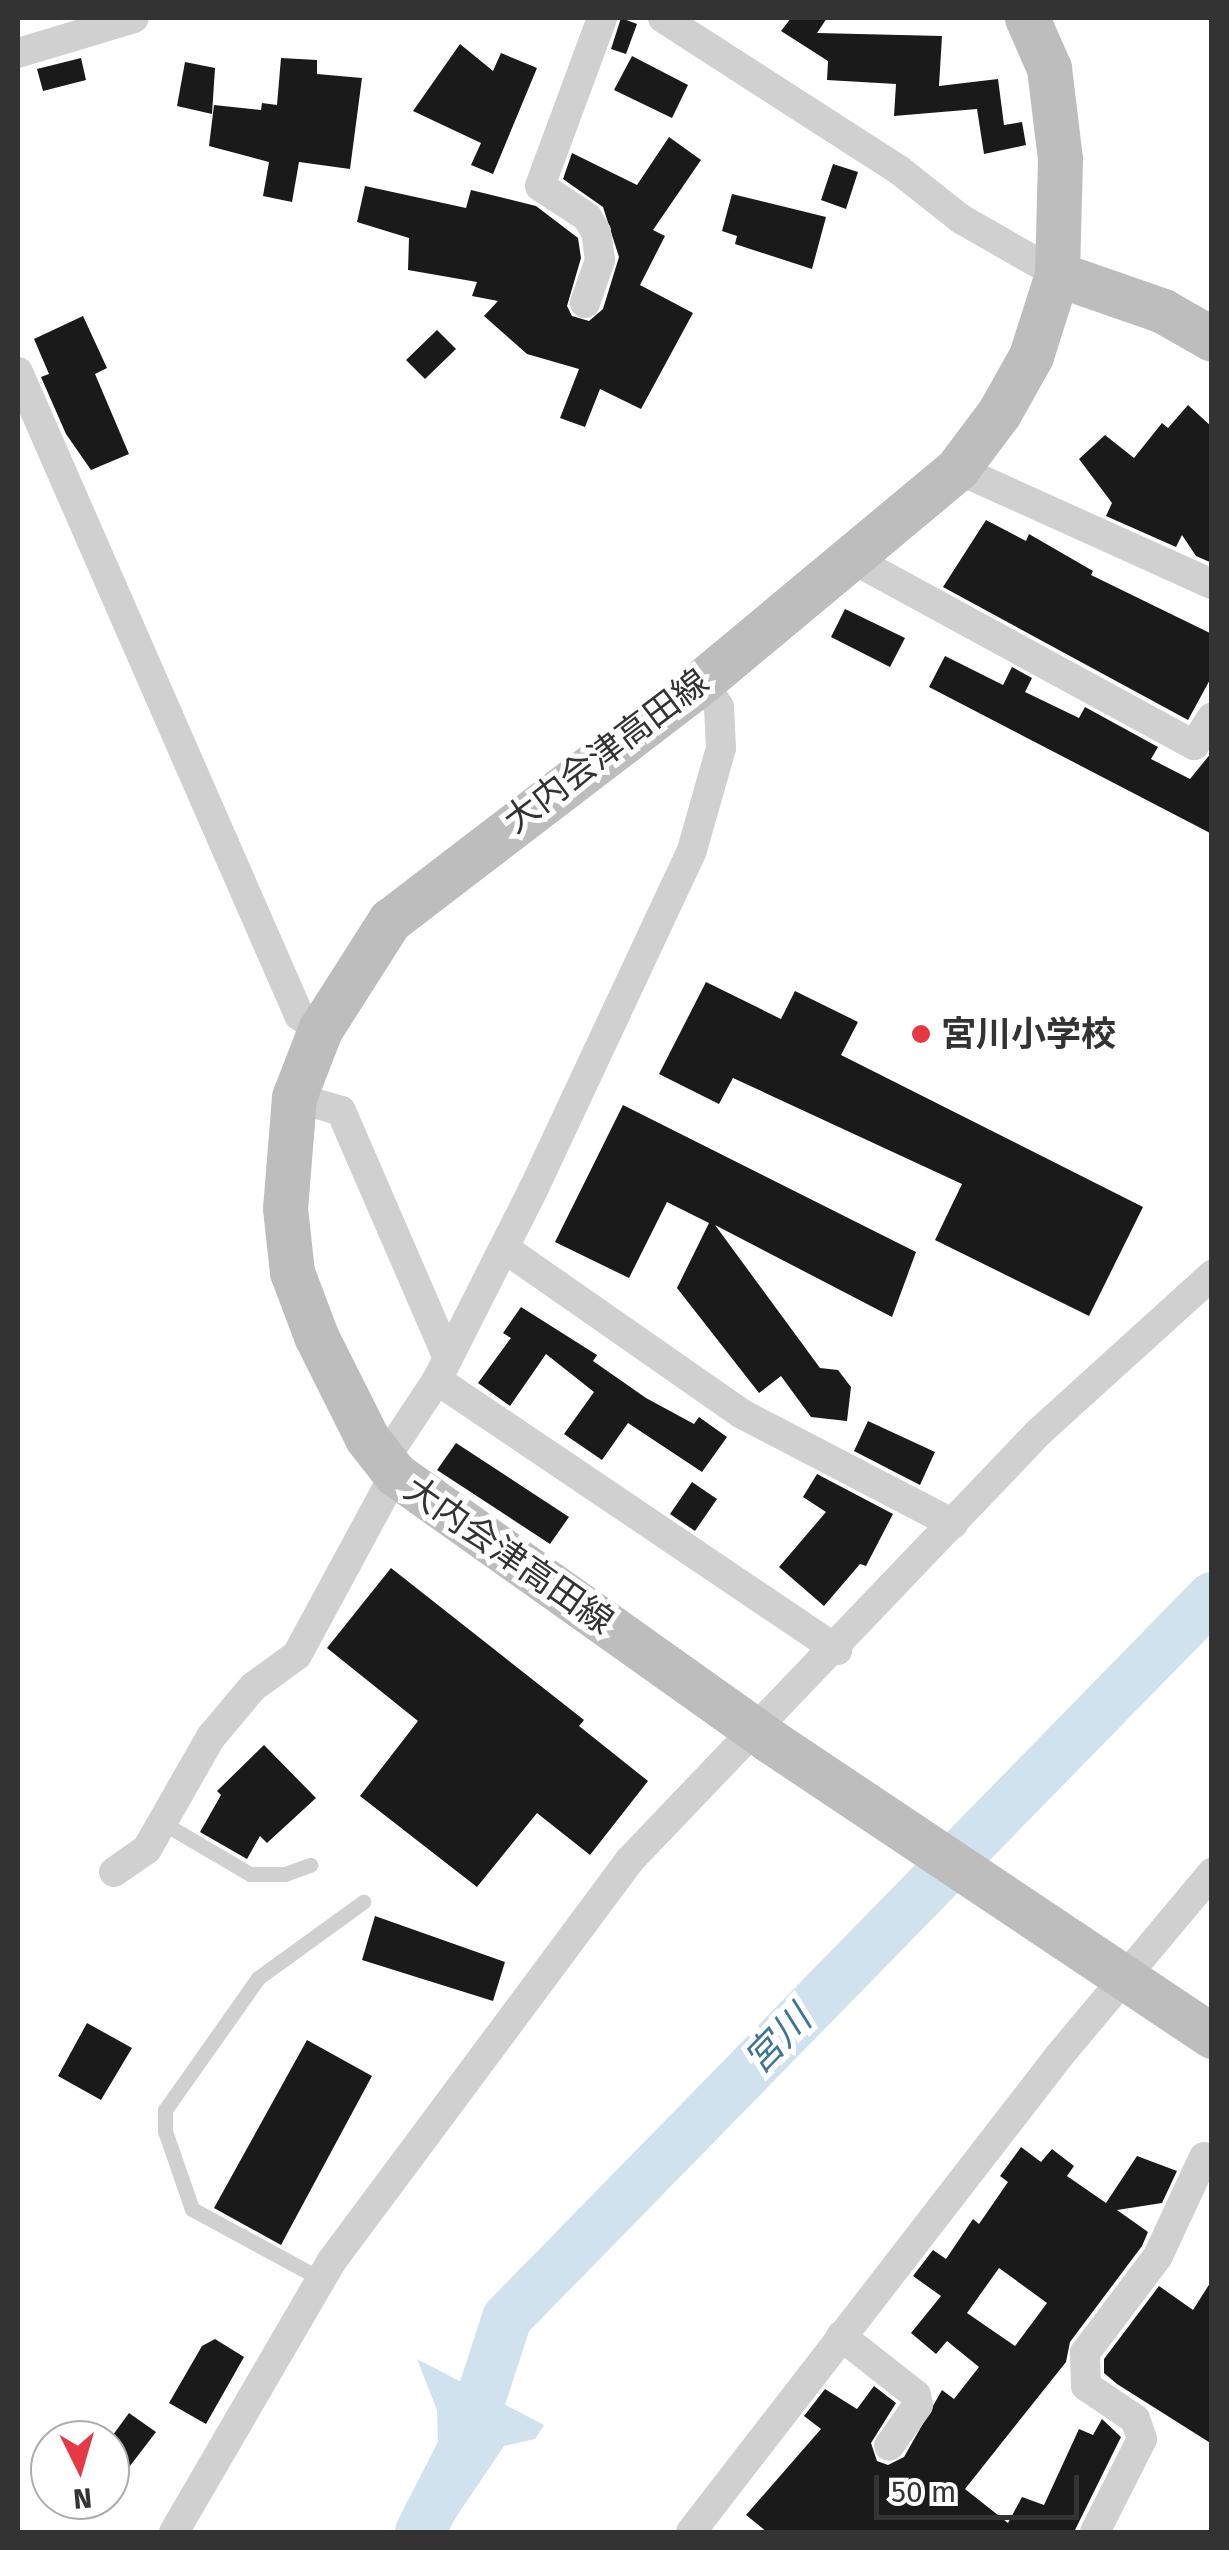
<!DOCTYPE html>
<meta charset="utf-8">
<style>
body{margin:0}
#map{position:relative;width:1229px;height:2550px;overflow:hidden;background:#fff;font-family:"Fira Sans","Noto Sans JP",sans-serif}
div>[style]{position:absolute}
.water>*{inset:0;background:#cfe2ee}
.river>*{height:50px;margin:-25px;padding:0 25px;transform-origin:25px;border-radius:25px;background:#cfe2ee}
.building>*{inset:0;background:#1a1a1a}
.lane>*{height:15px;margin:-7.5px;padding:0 7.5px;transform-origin:7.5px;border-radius:7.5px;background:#d0d0d0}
.street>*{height:30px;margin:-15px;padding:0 15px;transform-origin:15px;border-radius:15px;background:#d0d0d0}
.secondary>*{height:45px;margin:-22.5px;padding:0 22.5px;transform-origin:22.5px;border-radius:22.5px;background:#bdbdbd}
.dots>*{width:28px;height:28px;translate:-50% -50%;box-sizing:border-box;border:5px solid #fff;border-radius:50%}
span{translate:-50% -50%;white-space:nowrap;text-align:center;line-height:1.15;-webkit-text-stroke:10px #fff;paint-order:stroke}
.street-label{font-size:35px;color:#333}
.poi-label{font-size:35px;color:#333;font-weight:700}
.left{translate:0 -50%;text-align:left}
.water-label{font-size:38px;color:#3f7597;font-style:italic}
.frame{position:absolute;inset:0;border:20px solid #333;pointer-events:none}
.north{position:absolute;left:30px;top:2420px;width:100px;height:100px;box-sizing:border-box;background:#fff;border:2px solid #adadad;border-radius:50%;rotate:175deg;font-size:28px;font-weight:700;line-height:40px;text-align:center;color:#333}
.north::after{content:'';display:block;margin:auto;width:35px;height:45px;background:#e63946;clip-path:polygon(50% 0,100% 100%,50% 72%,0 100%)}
.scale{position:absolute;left:874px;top:2475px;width:205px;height:45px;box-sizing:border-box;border:5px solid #333;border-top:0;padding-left:12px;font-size:30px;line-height:35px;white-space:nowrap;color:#333;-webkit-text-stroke:8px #fff;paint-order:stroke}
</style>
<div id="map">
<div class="water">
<i style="clip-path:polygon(417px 2359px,544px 2425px,535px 2439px,504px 2446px,446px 2532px,417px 2532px,439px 2477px,437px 2410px)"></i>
</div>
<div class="river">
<i style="left:420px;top:2532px;width:106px;rotate:-62.9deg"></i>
<i style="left:468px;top:2438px;width:126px;rotate:-72deg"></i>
<i style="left:507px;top:2318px;width:1008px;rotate:-45.64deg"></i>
</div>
<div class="building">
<i style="clip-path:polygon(621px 18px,637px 24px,626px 54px,611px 49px)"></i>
<i style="clip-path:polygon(791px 18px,827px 18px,817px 33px,942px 36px,939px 86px,998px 79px,1004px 125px,1022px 122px,1026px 145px,984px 154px,977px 109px,894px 116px,896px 84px,827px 80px,828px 61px,781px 31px)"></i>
<i style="clip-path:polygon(460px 44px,493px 71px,501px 53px,537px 68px,493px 174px,471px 165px,481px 143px,413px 111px)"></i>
<i style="clip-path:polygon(632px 56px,688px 85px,672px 118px,614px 90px)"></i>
<i style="clip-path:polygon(81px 58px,86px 80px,43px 91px,37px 69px)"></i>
<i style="clip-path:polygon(281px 58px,317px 60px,317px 74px,362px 78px,350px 169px,299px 162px,292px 202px,263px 196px,269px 162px,209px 146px,214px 105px,261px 110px,262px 103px,277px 105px)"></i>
<i style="clip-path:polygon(185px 62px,215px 68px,212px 114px,177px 106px)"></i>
<i style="clip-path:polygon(669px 137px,701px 160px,653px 230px,665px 236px,640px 285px,693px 313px,641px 409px,600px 389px,585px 427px,560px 418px,579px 369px,527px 354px,484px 316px,498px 301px,472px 296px,477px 282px,408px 270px,409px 238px,357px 222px,365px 186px,466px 208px,471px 190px,536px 206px,578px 238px,581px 258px,567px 306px,572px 316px,589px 321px,603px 309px,619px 257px,603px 207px,563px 179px,572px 153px,637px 185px)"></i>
<i style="clip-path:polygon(833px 164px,858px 172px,846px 209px,821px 200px)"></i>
<i style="clip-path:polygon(732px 194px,826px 217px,812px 269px,735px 244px,737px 236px,722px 231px)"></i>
<i style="clip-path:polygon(83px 316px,107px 368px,95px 374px,129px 454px,91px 470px,66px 434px,41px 377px,49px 374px,34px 339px)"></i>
<i style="clip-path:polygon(437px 330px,456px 349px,425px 379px,406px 360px)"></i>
<i style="clip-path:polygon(1188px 405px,1212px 427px,1212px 563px,1196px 556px,1182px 535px,1176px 547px,1106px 516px,1112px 503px,1079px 459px,1105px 435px,1134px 458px,1162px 423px,1168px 428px)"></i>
<i style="clip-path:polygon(986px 520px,1026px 541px,1029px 534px,1093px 571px,1091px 575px,1212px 634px,1212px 676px,1188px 720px,943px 587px)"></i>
<i style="clip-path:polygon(845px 609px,905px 638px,890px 667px,831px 637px)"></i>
<i style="clip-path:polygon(945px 656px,1003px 685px,1012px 667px,1032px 678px,1025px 692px,1079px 718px,1085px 707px,1158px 747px,1151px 759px,1190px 779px,1212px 752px,1212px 834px,929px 687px)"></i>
<i style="clip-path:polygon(706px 982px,781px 1019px,795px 991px,858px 1022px,841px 1055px,1143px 1207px,1089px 1316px,935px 1240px,962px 1184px,733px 1078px,719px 1104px,659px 1074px)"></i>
<i style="clip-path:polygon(623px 1105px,916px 1252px,892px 1317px,715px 1225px,820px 1368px,838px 1370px,851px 1387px,847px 1421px,811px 1417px,781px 1376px,759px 1393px,677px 1288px,709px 1223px,667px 1202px,629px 1278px,555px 1242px)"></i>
<i style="clip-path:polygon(521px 1307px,597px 1355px,593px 1361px,646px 1398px,694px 1424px,699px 1417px,727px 1437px,702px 1472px,628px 1423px,602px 1460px,564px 1434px,594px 1392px,546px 1354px,510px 1406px,478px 1383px,511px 1338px,503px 1333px)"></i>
<i style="clip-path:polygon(868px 1421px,935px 1452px,920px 1485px,854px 1451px)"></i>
<i style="clip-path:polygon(456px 1443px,569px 1517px,550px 1544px,437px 1470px)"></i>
<i style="clip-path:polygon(817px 1474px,893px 1514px,866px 1566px,860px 1564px,824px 1606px,779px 1567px,826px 1512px,803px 1497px)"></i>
<i style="clip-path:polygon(692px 1482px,717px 1499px,695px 1531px,670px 1514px)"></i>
<i style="clip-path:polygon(391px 1568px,584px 1720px,579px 1726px,648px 1781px,590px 1855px,537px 1813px,477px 1887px,360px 1796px,418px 1721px,327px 1648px)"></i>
<i style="clip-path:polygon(264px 1745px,316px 1798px,267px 1843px,260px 1836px,247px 1859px,200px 1832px,221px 1795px,217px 1791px)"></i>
<i style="clip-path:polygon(375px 1916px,505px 1962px,493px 2001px,362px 1960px)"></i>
<i style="clip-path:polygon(87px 2023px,132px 2048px,101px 2100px,58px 2076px)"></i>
<i style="clip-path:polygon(307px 2040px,372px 2076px,281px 2245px,214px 2208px)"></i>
<i style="clip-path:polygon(evenodd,1021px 2147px,1041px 2162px,1052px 2149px,1074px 2166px,1067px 2176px,1106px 2203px,1137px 2156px,1177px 2171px,1162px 2203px,1117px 2210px,1148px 2232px,1142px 2246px,1070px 2342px,1066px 2362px,965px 2489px,1008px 2523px,1022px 2497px,1044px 2505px,1079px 2429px,1093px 2435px,1102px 2419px,1121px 2437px,1074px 2532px,767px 2532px,746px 2515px,821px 2429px,804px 2416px,825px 2389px,857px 2409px,874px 2386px,896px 2403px,871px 2443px,877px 2461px,888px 2465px,904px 2457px,942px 2390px,954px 2399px,979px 2367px,947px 2341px,936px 2354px,911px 2333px,941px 2296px,913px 2276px,933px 2250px,946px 2259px,973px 2219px,979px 2224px,1008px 2182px,1000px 2176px,1021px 2147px,999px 2268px,1047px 2303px,1015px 2346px,967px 2313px,999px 2268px)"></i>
<i style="clip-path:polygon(1212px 2280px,1212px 2444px,1117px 2384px,1104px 2373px,1104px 2359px,1159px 2286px,1193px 2310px)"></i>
<i style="clip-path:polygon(215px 2339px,244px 2357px,206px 2424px,169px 2403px,202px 2346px)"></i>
<i style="clip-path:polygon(129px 2413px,156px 2432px,110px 2492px,110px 2439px)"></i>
</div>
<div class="lane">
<i style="left:163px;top:1823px;width:101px;rotate:30.4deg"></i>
<i style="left:250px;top:1874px;width:35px"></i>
<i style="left:285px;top:1874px;width:27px;rotate:-20deg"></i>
<i style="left:321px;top:2279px;width:147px;rotate:-151.5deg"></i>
<i style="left:192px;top:2209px;width:83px;rotate:-109.1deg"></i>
<i style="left:165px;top:2131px;width:21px;rotate:-90deg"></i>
<i style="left:165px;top:2110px;width:161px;rotate:-54.8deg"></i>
<i style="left:258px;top:1978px;width:130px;rotate:-35.9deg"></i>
</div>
<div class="street">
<i style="left:663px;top:18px;width:281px;rotate:32.8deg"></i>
<i style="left:899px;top:170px;width:79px;rotate:38.3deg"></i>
<i style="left:961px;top:219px;width:111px;rotate:29.8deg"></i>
<i style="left:18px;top:53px;width:121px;rotate:-16.8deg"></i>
<i style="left:585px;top:303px;width:46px;rotate:-70.8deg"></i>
<i style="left:600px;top:260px;width:28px;rotate:-98deg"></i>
<i style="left:596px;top:232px;width:17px;rotate:-121deg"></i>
<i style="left:587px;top:217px;width:56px;rotate:-146.6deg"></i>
<i style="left:540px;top:186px;width:179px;rotate:-69.7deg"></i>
<i style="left:18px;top:372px;width:702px;rotate:66.39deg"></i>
<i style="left:299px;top:1015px;width:26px;rotate:36deg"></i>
<i style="left:957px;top:469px;width:280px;rotate:24.3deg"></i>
<i style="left:849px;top:557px;width:393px;rotate:28.6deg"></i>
<i style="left:1194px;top:745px;width:33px;rotate:-57deg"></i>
<i style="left:294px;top:1097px;width:49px;rotate:16.6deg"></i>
<i style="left:341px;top:1111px;width:269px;rotate:66.6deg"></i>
<i style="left:504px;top:1248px;width:290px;rotate:34.9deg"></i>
<i style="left:742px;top:1414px;width:238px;rotate:27.5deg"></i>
<i style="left:437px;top:1380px;width:483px;rotate:34deg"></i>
<i style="left:384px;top:1460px;width:96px;rotate:-56.5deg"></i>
<i style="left:437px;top:1380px;width:213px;rotate:-63.2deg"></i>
<i style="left:533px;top:1190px;width:375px;rotate:-64.9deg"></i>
<i style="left:692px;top:850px;width:106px;rotate:-74.1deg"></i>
<i style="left:721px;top:748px;width:41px;rotate:-92.8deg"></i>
<i style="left:719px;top:707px;width:31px;rotate:-122deg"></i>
<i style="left:114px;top:1872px;width:40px;rotate:-34.9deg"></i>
<i style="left:147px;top:1849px;width:129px;rotate:-60.3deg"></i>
<i style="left:211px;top:1737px;width:65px;rotate:-50deg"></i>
<i style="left:253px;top:1687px;width:54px;rotate:-36deg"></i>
<i style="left:297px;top:1655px;width:206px;rotate:-61.6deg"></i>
<i style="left:841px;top:2336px;width:95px;rotate:38.2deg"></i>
<i style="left:916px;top:2395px;width:10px;rotate:79deg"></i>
<i style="left:918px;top:2405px;width:50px;rotate:125.3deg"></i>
<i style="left:174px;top:2532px;width:312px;rotate:-59.8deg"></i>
<i style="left:331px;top:2262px;width:501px;rotate:-53.36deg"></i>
<i style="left:630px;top:1860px;width:592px;rotate:-46.3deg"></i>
<i style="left:1039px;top:1432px;width:234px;rotate:-42.2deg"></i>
<i style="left:691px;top:2532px;width:602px;rotate:-52.29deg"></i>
<i style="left:1059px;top:2056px;width:239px;rotate:-50.1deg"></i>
<i style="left:1095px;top:2532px;width:104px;rotate:-63.2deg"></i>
<i style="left:1142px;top:2439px;width:21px;rotate:-109deg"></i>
<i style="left:1135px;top:2419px;width:59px;rotate:-146deg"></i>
<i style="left:1086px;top:2386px;width:33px;rotate:-92deg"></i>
<i style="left:1085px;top:2353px;width:121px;rotate:-53deg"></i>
<i style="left:1158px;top:2256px;width:109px;rotate:-65.1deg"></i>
</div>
<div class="secondary">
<i style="left:1027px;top:18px;width:55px;rotate:66.3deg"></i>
<i style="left:1049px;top:68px;width:92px;rotate:83.1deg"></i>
<i style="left:1060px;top:159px;width:115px;rotate:91.5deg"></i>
<i style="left:1057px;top:274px;width:86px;rotate:107.6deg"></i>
<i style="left:1031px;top:356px;width:65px;rotate:119.3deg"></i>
<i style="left:999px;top:413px;width:70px;rotate:126.9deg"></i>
<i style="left:957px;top:469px;width:331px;rotate:140.2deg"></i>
<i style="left:703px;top:681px;width:394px;rotate:142.6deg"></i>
<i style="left:390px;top:920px;width:130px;rotate:122.5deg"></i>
<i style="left:320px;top:1030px;width:72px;rotate:111.2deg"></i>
<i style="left:294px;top:1097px;width:111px;rotate:94.6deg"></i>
<i style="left:285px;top:1208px;width:64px;rotate:83.8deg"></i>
<i style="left:292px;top:1272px;width:68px;rotate:69.4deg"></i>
<i style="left:316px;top:1336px;width:114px;rotate:63.4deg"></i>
<i style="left:367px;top:1438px;width:46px;rotate:52.1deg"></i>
<i style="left:395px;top:1474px;width:459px;rotate:35.4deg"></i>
<i style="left:769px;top:1740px;width:533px;rotate:33.75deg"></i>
<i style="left:1057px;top:274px;width:112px;rotate:19.2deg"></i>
<i style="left:1163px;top:311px;width:56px;rotate:29.7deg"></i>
</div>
<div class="dots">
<i style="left:921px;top:1034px;background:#e63946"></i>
</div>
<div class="street-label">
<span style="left:606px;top:751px;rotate:-37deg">大内会津高田線</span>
<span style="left:509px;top:1555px;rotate:35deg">大内会津高田線</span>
</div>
<div class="poi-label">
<span class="left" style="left:941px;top:1034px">宮川小学校</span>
</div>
<div class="water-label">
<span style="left:778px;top:2040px;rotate:-46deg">宮川</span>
</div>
<div class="frame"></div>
<div class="north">N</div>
<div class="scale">50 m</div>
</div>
